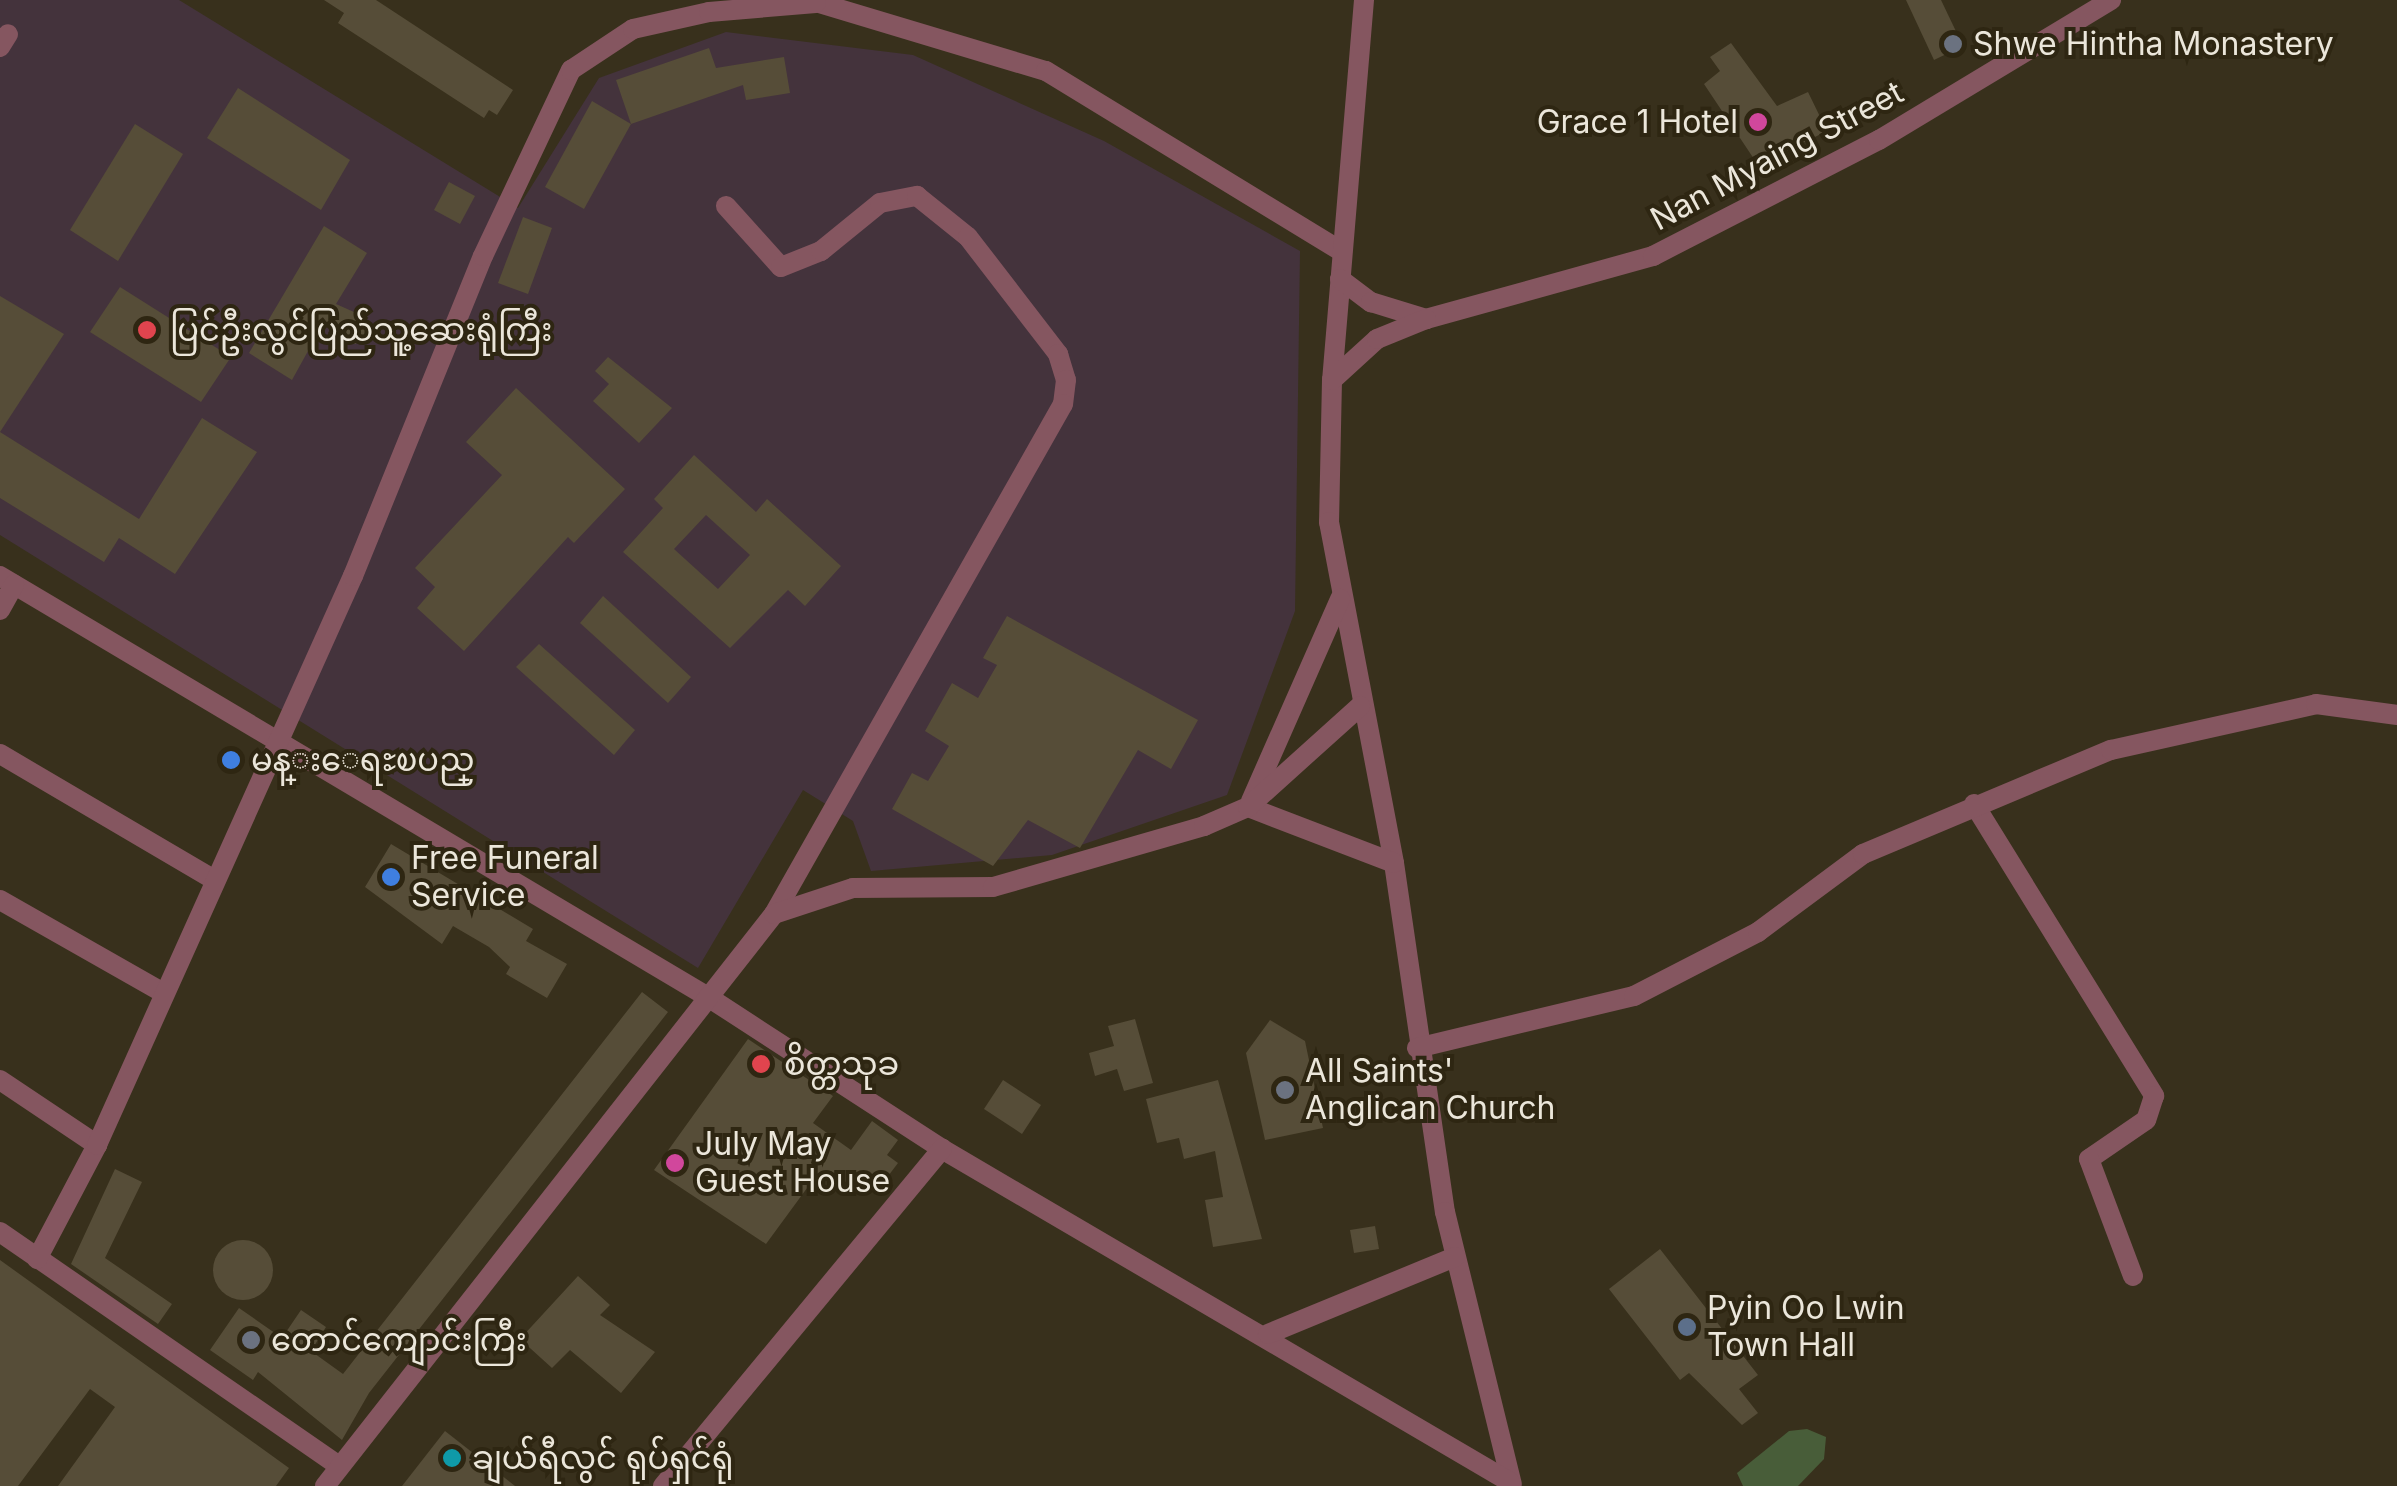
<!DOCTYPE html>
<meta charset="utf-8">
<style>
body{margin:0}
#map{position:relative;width:2397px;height:1486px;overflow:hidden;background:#38301c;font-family:Inter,"Noto Sans Myanmar",sans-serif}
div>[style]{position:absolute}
.medical>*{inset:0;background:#44333c}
.green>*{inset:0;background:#485d39}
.building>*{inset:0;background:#564d38}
.round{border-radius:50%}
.minor>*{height:20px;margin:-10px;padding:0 10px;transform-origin:10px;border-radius:10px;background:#855660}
.dots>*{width:28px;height:28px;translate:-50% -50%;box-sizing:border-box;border:5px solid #2e2612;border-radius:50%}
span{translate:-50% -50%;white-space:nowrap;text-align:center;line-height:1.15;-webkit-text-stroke:8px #2e2612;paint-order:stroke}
.poi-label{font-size:32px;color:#ebe6da}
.left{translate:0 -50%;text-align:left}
.right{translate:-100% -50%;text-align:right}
.street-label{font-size:32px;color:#ebe6da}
</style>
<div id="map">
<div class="medical">
<i style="clip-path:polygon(0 0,179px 0,518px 208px,599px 78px,726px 32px,913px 55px,1104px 141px,1300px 251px,1295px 611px,1227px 795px,1052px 855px,871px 871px,853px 821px,803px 790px,698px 968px,0 535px)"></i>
</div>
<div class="green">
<i style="clip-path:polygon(1807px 1429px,1826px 1437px,1824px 1459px,1798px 1486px,1743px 1486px,1737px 1473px,1789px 1431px)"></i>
</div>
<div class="building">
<i style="clip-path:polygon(324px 0,376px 0,513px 90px,497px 115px,489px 110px,484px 118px,338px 23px,344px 13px)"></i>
<i style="clip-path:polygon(1906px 0,1941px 0,1963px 46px,1934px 60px)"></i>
<i style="clip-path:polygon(1731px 43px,1777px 106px,1808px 92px,1827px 131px,1758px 165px,1704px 84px,1720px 71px,1710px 57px)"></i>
<i style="clip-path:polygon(709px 48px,716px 68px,784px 57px,790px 93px,746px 100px,743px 85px,631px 124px,616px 80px)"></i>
<i style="clip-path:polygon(238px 88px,350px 160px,321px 210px,207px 138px)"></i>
<i style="clip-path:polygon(592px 101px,631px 124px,584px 209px,545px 187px)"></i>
<i style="clip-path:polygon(135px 124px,183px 154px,118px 261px,70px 230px)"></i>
<i style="clip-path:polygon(449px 182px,475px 196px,460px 224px,434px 210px)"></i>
<i style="clip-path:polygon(523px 217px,552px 228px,528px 294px,498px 283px)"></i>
<i style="clip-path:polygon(324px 226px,367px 253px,336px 304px,363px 316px,372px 334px,355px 344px,324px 322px,292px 380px,249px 353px)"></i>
<i style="clip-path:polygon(120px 287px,231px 357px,201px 402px,90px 332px)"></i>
<i style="clip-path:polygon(0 296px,64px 334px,0 432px)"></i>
<i style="clip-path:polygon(608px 357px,672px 408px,639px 443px,593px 401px,609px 384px,595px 371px)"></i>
<i style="clip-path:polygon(516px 388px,625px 489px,574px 543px,568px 537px,464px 651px,417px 608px,435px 587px,415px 568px,502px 475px,466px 442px)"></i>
<i style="clip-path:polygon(202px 418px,257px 452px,175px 574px,119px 538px,104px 562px,0 498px,0 432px,139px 519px)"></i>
<i style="clip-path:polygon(evenodd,694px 455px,756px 512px,767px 499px,841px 566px,805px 606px,788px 590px,730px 648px,623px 552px,663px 508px,654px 499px,694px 455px,706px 515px,750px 555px,718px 589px,674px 549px,706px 515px)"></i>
<i style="clip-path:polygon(603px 596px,691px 677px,668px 703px,580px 623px)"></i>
<i style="clip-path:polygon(1007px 616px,1198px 720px,1171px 769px,1138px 750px,1080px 848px,1028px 820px,993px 866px,892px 809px,912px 773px,928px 781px,949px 746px,925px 731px,952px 683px,978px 698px,997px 665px,983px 658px)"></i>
<i style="clip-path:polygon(539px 644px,635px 730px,614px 755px,516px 667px)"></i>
<i style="clip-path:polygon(391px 844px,533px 929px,526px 941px,567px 964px,547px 998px,506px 974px,510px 967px,489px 947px,453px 926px,442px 944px,365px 887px)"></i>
<i style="clip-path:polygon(642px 992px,668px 1012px,369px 1393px,342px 1440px,258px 1372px,253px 1380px,210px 1350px,239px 1308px,282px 1338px,301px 1310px,326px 1327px,311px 1351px,343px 1374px)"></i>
<i style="clip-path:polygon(1135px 1019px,1153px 1083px,1124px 1091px,1117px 1069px,1095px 1076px,1089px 1053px,1114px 1046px,1108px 1026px)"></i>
<i style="clip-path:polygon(1270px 1020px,1305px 1041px,1323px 1128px,1265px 1140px,1246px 1053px)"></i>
<i style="clip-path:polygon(748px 1039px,833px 1096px,813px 1123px,851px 1150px,872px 1121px,898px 1140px,887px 1155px,898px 1163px,876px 1192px,867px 1185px,861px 1193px,831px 1171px,817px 1190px,810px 1184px,766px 1244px,654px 1170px)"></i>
<i style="clip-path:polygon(1003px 1080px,1041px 1105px,1022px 1134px,984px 1109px)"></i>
<i style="clip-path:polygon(1218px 1080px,1262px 1239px,1213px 1247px,1205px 1200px,1223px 1197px,1215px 1151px,1184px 1159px,1179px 1138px,1157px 1143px,1146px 1099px)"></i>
<i style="clip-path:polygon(115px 1169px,142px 1182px,105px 1258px,172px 1304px,158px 1324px,71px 1264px)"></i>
<i style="clip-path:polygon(1375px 1226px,1379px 1249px,1354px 1253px,1350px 1230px)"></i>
<i class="round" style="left:213px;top:1240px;width:60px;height:60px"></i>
<i style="clip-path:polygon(1660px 1249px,1758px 1375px,1739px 1389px,1758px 1413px,1742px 1425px,1689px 1373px,1680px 1380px,1609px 1289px)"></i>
<i style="clip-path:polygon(0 1260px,289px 1468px,276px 1486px,58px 1486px,115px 1407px,90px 1389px,18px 1486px,0 1486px)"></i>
<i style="clip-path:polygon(578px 1276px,610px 1305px,600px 1315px,655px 1352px,621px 1393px,570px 1350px,552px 1368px,520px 1339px)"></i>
<i style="clip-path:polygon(445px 1431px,515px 1486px,402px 1486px)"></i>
</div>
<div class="minor">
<i style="left:809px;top:0;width:247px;rotate:16.7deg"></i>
<i style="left:1046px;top:71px;width:347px;rotate:31.4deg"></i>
<i style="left:1364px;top:0;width:381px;rotate:94.8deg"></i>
<i style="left:1332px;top:380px;width:142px;rotate:91.2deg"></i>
<i style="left:1329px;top:522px;width:347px;rotate:79.2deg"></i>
<i style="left:1394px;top:863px;width:353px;rotate:81.7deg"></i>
<i style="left:1445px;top:1212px;width:280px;rotate:76.2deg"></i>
<i style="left:0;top:47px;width:15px;rotate:-58deg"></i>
<i style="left:726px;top:206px;width:82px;rotate:48deg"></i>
<i style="left:781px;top:267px;width:43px;rotate:-21.8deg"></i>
<i style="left:821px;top:251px;width:76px;rotate:-39.1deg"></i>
<i style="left:880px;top:203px;width:38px;rotate:-11deg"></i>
<i style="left:917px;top:196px;width:65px;rotate:38.8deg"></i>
<i style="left:968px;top:237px;width:148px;rotate:52.4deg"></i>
<i style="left:1058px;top:354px;width:27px;rotate:73deg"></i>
<i style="left:1066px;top:380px;width:24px;rotate:97deg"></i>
<i style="left:1063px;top:404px;width:586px;rotate:119.54deg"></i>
<i style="left:1340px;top:279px;width:39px;rotate:37deg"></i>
<i style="left:1371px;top:302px;width:58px;rotate:17.2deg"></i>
<i style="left:1426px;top:319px;width:236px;rotate:-15.5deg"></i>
<i style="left:1653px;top:256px;width:254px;rotate:-27.2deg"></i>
<i style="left:1879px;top:140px;width:271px;rotate:-31.1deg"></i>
<i style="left:1332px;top:380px;width:61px;rotate:-42.3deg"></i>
<i style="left:1377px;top:339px;width:53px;rotate:-22.2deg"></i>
<i style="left:0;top:576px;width:824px;rotate:30.74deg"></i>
<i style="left:708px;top:997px;width:279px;rotate:33deg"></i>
<i style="left:942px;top:1149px;width:658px;rotate:30.38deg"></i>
<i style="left:0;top:610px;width:29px;rotate:-61deg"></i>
<i style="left:0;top:754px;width:249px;rotate:30.4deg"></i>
<i style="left:1251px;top:801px;width:221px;rotate:-66.2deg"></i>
<i style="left:1974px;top:804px;width:343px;rotate:58.3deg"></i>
<i style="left:2154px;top:1096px;width:25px;rotate:108deg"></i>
<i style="left:2146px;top:1120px;width:69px;rotate:145.6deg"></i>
<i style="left:2089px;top:1159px;width:125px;rotate:69.4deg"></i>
<i style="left:1248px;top:807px;width:156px;rotate:21deg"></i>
<i style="left:0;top:900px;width:189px;rotate:29.6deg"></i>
<i style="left:1417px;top:1048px;width:223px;rotate:-13.5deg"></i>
<i style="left:1634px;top:996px;width:140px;rotate:-27.3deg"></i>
<i style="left:1758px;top:932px;width:131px;rotate:-36.6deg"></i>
<i style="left:1863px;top:854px;width:269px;rotate:-22.8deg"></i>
<i style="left:2111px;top:750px;width:210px;rotate:-12.6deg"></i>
<i style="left:2316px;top:704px;width:82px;rotate:7.7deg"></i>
<i style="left:0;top:1080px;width:117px;rotate:33.8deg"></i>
<i style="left:0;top:1232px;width:412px;rotate:34.6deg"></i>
<i style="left:37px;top:1259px;width:129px;rotate:-62.2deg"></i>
<i style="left:97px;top:1145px;width:624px;rotate:-65.78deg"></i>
<i style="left:353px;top:576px;width:345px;rotate:-67.9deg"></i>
<i style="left:483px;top:256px;width:206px;rotate:-64.7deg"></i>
<i style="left:571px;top:70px;width:74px;rotate:-33.5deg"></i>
<i style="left:633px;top:29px;width:78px;rotate:-12.6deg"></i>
<i style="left:709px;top:12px;width:107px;rotate:-4.8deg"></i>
<i style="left:1268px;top:1334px;width:202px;rotate:-22.4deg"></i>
<i style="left:325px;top:1486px;width:727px;rotate:-51.87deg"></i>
<i style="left:774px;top:914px;width:83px;rotate:-18.2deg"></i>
<i style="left:853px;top:888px;width:140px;rotate:-0.4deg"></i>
<i style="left:993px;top:887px;width:220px;rotate:-16.1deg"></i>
<i style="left:1204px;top:826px;width:48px;rotate:-23.4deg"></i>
<i style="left:1248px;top:807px;width:151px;rotate:-42deg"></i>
<i style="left:663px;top:1486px;width:438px;rotate:-50.4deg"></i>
</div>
<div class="dots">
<i style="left:1953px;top:44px;background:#6b7280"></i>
<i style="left:1758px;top:122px;background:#d1479c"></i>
<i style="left:147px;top:330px;background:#e0444e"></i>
<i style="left:231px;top:760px;background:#3f7fe0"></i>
<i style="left:391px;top:877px;background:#3f7fe0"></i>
<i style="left:761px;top:1064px;background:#e0444e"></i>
<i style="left:1285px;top:1090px;background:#6b7280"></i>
<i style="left:675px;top:1163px;background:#d1479c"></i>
<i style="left:1687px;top:1327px;background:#5c6f8a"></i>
<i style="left:251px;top:1340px;background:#6b7280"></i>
<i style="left:452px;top:1458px;background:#0f9aa8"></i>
</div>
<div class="poi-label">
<span class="left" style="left:1973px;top:44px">Shwe Hintha Monastery</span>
<span class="right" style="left:1738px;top:122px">Grace 1 Hotel</span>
<span class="left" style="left:170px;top:330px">ပြင်ဦးလွင်ပြည်သူ့ဆေးရုံကြီး</span>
<span class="left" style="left:251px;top:760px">မန္းေရႊၿပည္</span>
<span class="left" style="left:411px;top:877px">Free Funeral<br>Service</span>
<span class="left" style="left:784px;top:1064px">စိတ္တသုခ</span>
<span class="left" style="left:1305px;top:1090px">All Saints'<br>Anglican Church</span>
<span class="left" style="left:695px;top:1163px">July May<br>Guest House</span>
<span class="left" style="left:1707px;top:1327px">Pyin Oo Lwin<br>Town Hall</span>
<span class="left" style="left:271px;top:1340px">တောင်ကျောင်းကြီး</span>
<span class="left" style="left:472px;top:1458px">ချယ်ရီလွင် ရုပ်ရှင်ရုံ</span>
</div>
<div class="street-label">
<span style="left:1777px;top:156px;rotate:-28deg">Nan Myaing Street</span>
</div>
</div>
